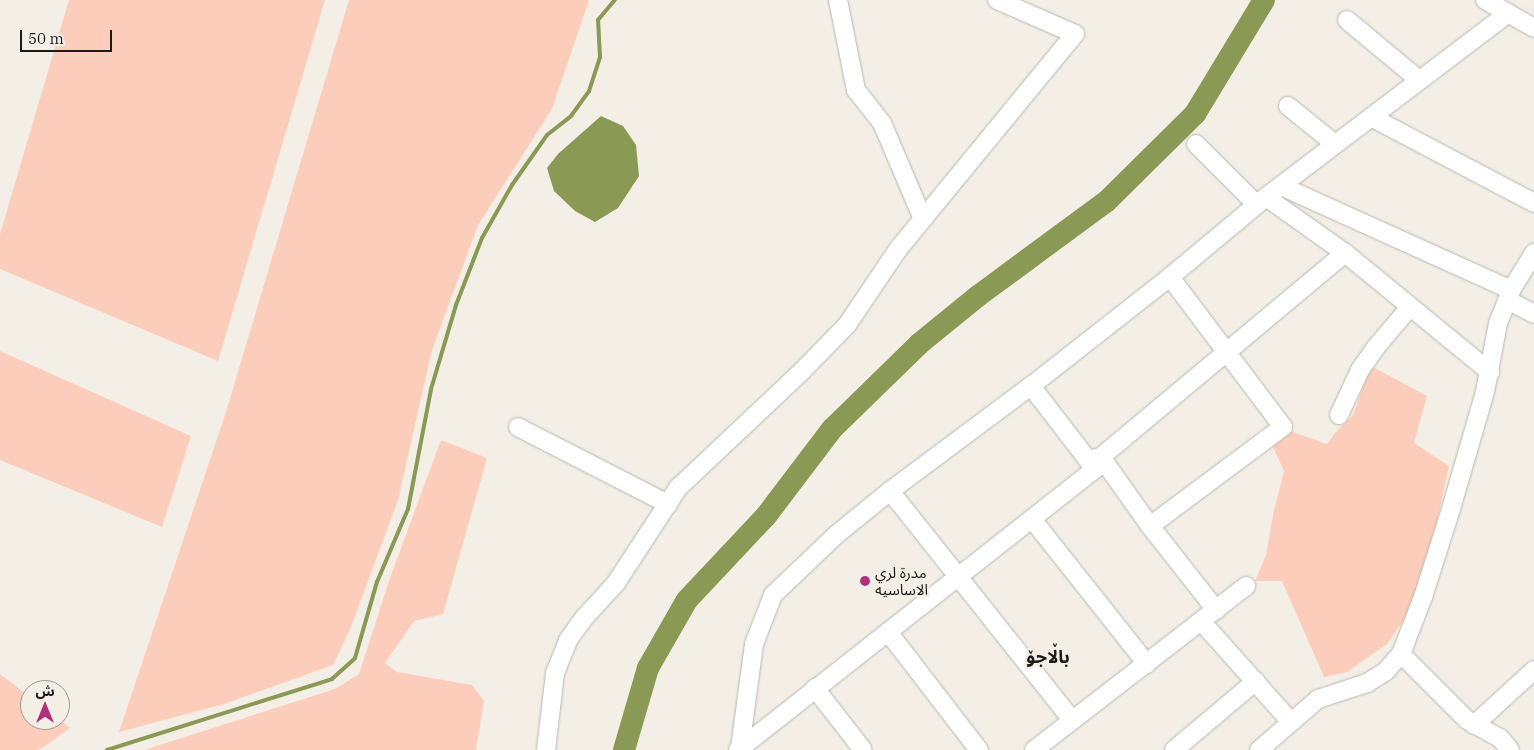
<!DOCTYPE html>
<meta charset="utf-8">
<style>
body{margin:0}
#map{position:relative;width:1534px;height:750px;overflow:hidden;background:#f4efe6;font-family:"IBM Plex Serif","Noto Sans Arabic",serif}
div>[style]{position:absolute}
.green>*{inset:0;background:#fbcdba}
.water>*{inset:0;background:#8a9954}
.stream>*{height:4px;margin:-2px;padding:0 2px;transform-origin:2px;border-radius:2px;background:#8a9954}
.river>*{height:22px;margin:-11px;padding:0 11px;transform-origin:11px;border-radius:11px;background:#8a9954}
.roads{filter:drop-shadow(0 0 1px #bab5ad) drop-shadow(0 0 1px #bab5ad)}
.minor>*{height:18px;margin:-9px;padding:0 9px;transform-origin:9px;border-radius:9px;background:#fff}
.dots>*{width:14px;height:14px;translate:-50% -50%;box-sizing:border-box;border:2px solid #f4efe6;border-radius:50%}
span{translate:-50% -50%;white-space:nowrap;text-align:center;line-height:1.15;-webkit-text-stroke:5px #f4efe6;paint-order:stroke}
.poi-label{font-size:15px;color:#1c1a17}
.left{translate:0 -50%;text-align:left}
.quarter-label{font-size:18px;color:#1c1a17;font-weight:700}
.north{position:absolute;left:20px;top:680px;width:50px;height:50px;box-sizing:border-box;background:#f4efe6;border:1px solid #9e9a93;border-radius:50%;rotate:0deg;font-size:14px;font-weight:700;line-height:20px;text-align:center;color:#1c1a17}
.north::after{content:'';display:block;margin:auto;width:18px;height:22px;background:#b0307e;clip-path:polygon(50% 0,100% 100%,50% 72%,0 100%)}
.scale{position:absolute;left:20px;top:30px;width:92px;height:22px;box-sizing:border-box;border:2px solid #1c1a17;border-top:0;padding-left:6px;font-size:15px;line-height:18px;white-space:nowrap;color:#1c1a17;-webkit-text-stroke:4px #f4efe6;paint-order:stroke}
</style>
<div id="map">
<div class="green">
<i style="clip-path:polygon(69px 0,325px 0,218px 361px,0 269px,0 234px)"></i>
<i style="clip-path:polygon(349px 0,589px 0,552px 109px,478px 225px,432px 350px,398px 500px,351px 627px,333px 665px,224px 704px,119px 732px,226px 412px)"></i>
<i style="clip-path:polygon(0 351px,191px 436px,162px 527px,0 460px)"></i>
<i style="clip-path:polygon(1371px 366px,1427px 396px,1414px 443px,1449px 466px,1432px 544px,1412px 608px,1387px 644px,1347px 672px,1324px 677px,1282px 581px,1255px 581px,1266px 555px,1274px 510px,1284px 471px,1273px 447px,1287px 430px,1327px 444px,1335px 433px,1353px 415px)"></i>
<i style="clip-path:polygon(441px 440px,487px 458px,443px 614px,414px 621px,385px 663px,397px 672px,472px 685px,484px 701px,476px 750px,144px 750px,335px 689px,359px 674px,390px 578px)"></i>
<i style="clip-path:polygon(0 674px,30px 697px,30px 720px,60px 720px,70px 728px,44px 747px,37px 750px,0 750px)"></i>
</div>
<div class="water">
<i style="clip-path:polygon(601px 116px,623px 126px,636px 145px,639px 176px,618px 208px,595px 222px,575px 211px,554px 191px,547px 168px,558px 154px)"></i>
</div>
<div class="stream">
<i style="left:107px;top:750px;width:236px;rotate:-17.5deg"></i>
<i style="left:332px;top:679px;width:31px;rotate:-42deg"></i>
<i style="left:355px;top:658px;width:79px;rotate:-73.9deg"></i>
<i style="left:377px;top:582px;width:79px;rotate:-67deg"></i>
<i style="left:408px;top:509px;width:122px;rotate:-79.1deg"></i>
<i style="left:431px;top:389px;width:88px;rotate:-73.4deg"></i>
<i style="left:456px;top:305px;width:72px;rotate:-68.8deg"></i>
<i style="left:482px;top:238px;width:61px;rotate:-60.5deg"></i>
<i style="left:512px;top:185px;width:61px;rotate:-55deg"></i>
<i style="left:547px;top:135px;width:31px;rotate:-38deg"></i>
<i style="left:571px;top:116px;width:31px;rotate:-54deg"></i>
<i style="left:589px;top:91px;width:36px;rotate:-72deg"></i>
<i style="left:600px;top:57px;width:37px;rotate:-93deg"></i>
<i style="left:598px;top:20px;width:26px;rotate:-50deg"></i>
</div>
<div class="river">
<i style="left:624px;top:750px;width:85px;rotate:-73.7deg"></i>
<i style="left:648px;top:668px;width:78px;rotate:-60.2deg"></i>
<i style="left:687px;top:600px;width:115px;rotate:-46.8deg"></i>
<i style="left:766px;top:516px;width:109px;rotate:-52.8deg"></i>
<i style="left:832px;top:429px;width:122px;rotate:-44.3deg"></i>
<i style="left:919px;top:344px;width:76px;rotate:-39.1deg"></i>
<i style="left:978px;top:296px;width:160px;rotate:-36.4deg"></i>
<i style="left:1107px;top:201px;width:124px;rotate:-44.7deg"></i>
<i style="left:1195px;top:114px;width:133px;rotate:-58.8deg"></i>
</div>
<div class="roads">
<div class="minor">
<i style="left:838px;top:0;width:92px;rotate:78.7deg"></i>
<i style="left:856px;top:90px;width:42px;rotate:51.8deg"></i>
<i style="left:882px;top:123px;width:104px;rotate:66.9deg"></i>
<i style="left:1485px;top:0;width:56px;rotate:29.7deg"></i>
<i style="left:1347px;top:20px;width:94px;rotate:39.8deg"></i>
<i style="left:1288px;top:106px;width:60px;rotate:39deg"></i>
<i style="left:1371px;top:117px;width:184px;rotate:27.8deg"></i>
<i style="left:1196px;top:144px;width:85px;rotate:45deg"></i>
<i style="left:1281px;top:186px;width:252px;rotate:24.3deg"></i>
<i style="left:1266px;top:197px;width:97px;rotate:35.3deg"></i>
<i style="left:1345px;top:253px;width:188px;rotate:39.4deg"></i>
<i style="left:1507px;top:300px;width:30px;rotate:27deg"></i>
<i style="left:1031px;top:386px;width:105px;rotate:52.4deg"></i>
<i style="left:1339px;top:415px;width:50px;rotate:-65deg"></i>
<i style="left:1360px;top:370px;width:29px;rotate:-55deg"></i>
<i style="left:1377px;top:346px;width:51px;rotate:-49.8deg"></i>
<i style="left:518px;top:427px;width:169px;rotate:27.2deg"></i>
<i style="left:1093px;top:459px;width:8px;rotate:-14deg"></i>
<i style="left:1101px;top:457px;width:85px;rotate:54.6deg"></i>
<i style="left:1150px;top:526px;width:107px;rotate:51.8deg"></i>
<i style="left:890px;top:491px;width:293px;rotate:51.5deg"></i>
<i style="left:1032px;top:519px;width:185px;rotate:51.6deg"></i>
<i style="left:1150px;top:526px;width:166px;rotate:-36.7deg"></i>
<i style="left:1283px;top:427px;width:188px;rotate:-127deg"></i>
<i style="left:1201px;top:621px;width:135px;rotate:48.3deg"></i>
<i style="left:888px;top:632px;width:149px;rotate:52.4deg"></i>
<i style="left:1401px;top:654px;width:93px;rotate:45deg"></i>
<i style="left:1467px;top:720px;width:39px;rotate:29deg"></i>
<i style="left:1501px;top:739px;width:14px;rotate:51deg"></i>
<i style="left:815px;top:688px;width:78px;rotate:52.3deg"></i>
<i style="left:1474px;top:725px;width:81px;rotate:-42.5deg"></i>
<i style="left:546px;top:750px;width:78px;rotate:-83.3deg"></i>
<i style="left:555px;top:673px;width:35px;rotate:-68deg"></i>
<i style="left:568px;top:640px;width:29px;rotate:-54deg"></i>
<i style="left:585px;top:617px;width:46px;rotate:-47.6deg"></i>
<i style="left:616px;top:583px;width:113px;rotate:-56.9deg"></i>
<i style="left:678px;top:488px;width:170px;rotate:-43.3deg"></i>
<i style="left:802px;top:371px;width:64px;rotate:-45.6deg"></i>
<i style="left:847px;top:325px;width:93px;rotate:-56deg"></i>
<i style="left:899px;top:248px;width:277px;rotate:-50.6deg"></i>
<i style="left:1075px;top:34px;width:85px;rotate:-156.4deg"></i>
<i style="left:738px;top:750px;width:454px;rotate:-38.2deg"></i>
<i style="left:1095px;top:469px;width:13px;rotate:-63deg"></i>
<i style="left:1101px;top:457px;width:318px;rotate:-39.9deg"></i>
<i style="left:742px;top:750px;width:3px;rotate:-135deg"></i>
<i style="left:740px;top:748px;width:105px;rotate:-82.3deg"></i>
<i style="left:754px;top:644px;width:53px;rotate:-68.8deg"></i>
<i style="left:773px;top:595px;width:87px;rotate:-43.6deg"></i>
<i style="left:836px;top:535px;width:70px;rotate:-39.2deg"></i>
<i style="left:890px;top:491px;width:176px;rotate:-36.7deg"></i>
<i style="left:1031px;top:386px;width:177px;rotate:-38.1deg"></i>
<i style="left:1170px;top:277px;width:125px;rotate:-39.8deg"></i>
<i style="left:1266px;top:197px;width:304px;rotate:-37.2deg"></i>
<i style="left:1034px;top:750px;width:268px;rotate:-37.7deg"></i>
<i style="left:1174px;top:750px;width:107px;rotate:-40.1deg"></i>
<i style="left:1259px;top:750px;width:78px;rotate:-40.8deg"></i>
<i style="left:1318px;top:699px;width:52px;rotate:-18.1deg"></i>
<i style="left:1367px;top:683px;width:22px;rotate:-32deg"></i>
<i style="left:1386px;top:671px;width:23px;rotate:-49deg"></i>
<i style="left:1401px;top:654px;width:61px;rotate:-68.9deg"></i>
<i style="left:1423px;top:597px;width:92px;rotate:-72.3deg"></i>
<i style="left:1451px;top:509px;width:122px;rotate:-73.8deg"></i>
<i style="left:1485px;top:392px;width:70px;rotate:-79.3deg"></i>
<i style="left:1498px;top:323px;width:35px;rotate:-68deg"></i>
<i style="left:1511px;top:290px;width:44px;rotate:-58.1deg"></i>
</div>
</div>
<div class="dots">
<i style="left:865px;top:581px;background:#b0307e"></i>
</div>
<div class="poi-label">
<span class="left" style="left:875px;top:581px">مدرة لري<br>الاساسیه</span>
</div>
<div class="quarter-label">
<span style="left:1048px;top:657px">باڵاجۆ</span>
</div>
<div class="north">ش</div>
<div class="scale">50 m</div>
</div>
